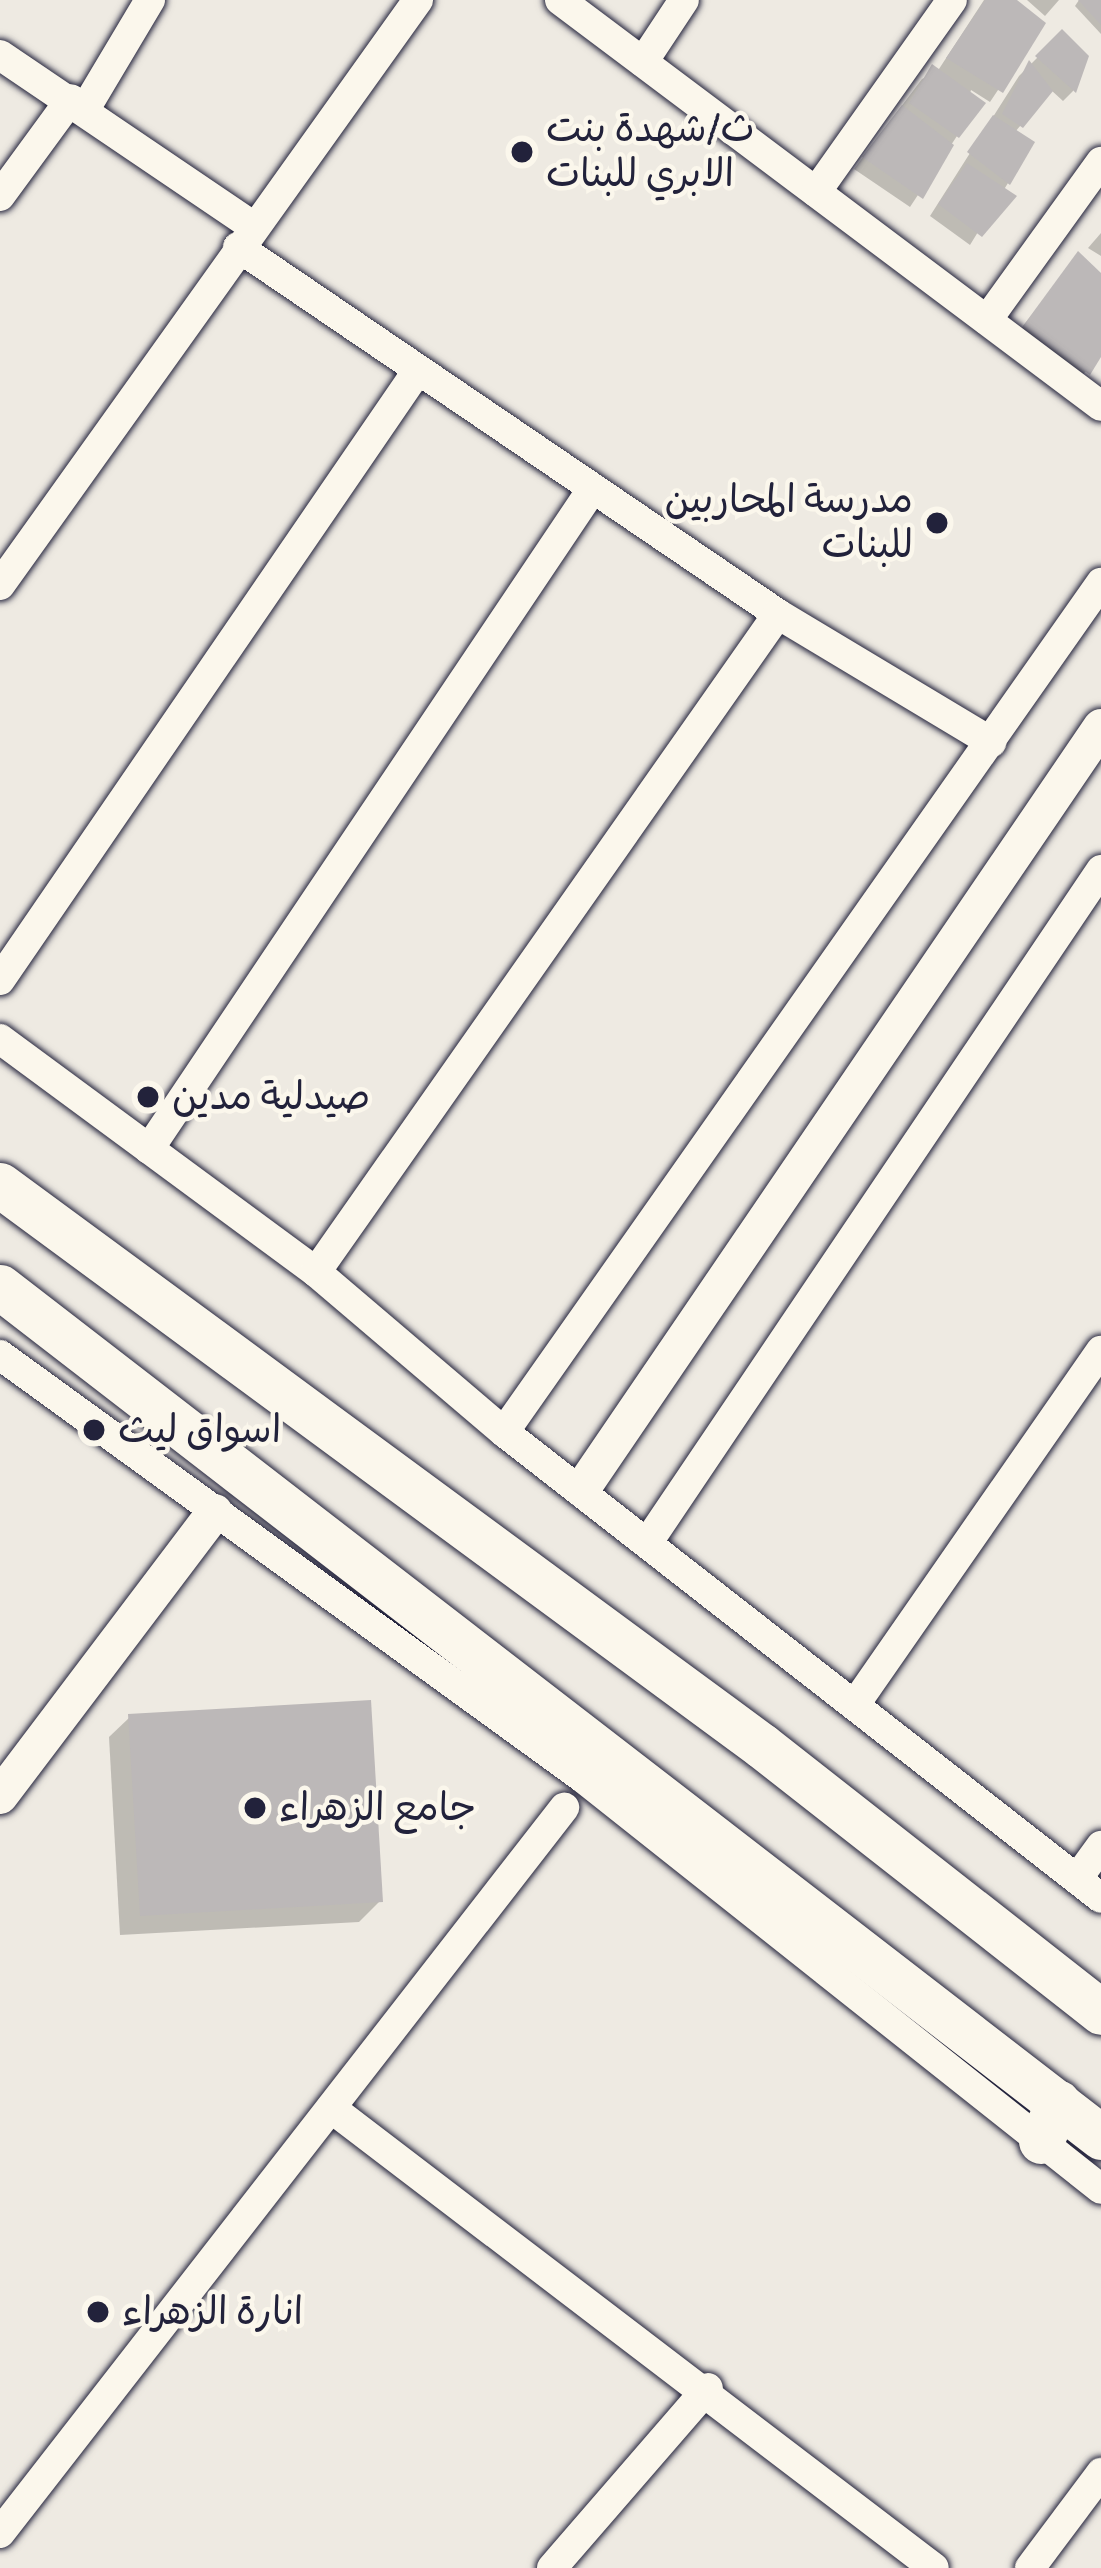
<!DOCTYPE html>
<meta charset="utf-8">
<style>
body{margin:0}
#map{position:relative;width:1101px;height:2568px;overflow:hidden;background:#eeeae2;font-family:Pangolin,"Playpen Sans Arabic",sans-serif}
div>[style]{position:absolute}
.shadow>*{inset:0;background:#0003}
.building>*{inset:0;background:#bcb8b8}
.roads{filter:drop-shadow(0 0 3px #22223b) drop-shadow(0 0 3px #22223b)}
.minor>*{height:30px;margin:-15px;padding:0 15px;transform-origin:15px;border-radius:15px;background:#fbf7ec}
.tertiary>*{height:36px;margin:-18px;padding:0 18px;transform-origin:18px;border-radius:18px;background:#fbf7ec}
.primary>*{height:45px;margin:-22.5px;padding:0 22.5px;transform-origin:22.5px;border-radius:22.5px;background:#fbf7ec}
.dots>*{width:33px;height:33px;translate:-50% -50%;box-sizing:border-box;border:6px solid #fbf7ec;border-radius:50%}
span{translate:-50% -50%;white-space:nowrap;text-align:center;line-height:1.15;-webkit-text-stroke:9px #fbf7ec;paint-order:stroke}
.poi-label{font-size:39px;color:#22223b}
.left{translate:0 -50%;text-align:left}
.right{translate:-100% -50%;text-align:right}
</style>
<div id="map">
<div class="shadow">
<i style="clip-path:polygon(984px 0,1012px 0,1042px 24px,990px 102px,971px 90px,957px 136px,910px 207px,854px 169px,922px 79px,937px 72px)"></i>
<i style="clip-path:polygon(1027px 0,1059px 0,1045px 16px)"></i>
<i style="clip-path:polygon(1079px 0,1101px 0,1101px 34px,1075px 6px)"></i>
<i style="clip-path:polygon(1062px 33px,1085px 57px,1073px 91px,1063px 101px,1051px 90px,1015px 132px,1008px 183px,970px 245px,930px 216px,1019px 76px)"></i>
<i style="clip-path:polygon(1101px 233px,1101px 256px,1088px 248px)"></i>
<i style="clip-path:polygon(1078px 255px,1101px 278px,1101px 351px,1072px 389px,1010px 343px)"></i>
<i style="clip-path:polygon(130px 1717px,380px 1901px,359px 1922px,120px 1935px,109px 1737px)"></i>
</div>
<div class="building">
<i style="clip-path:polygon(985px 0,1017px 0,1046px 23px,1003px 93px,946px 58px)"></i>
<i style="clip-path:polygon(1078px 0,1101px 0,1101px 25px)"></i>
<i style="clip-path:polygon(1062px 29px,1089px 56px,1076px 93px,1035px 56px)"></i>
<i style="clip-path:polygon(1029px 60px,1053px 91px,1023px 128px,1002px 114px)"></i>
<i style="clip-path:polygon(932px 64px,986px 103px,959px 138px,909px 103px)"></i>
<i style="clip-path:polygon(902px 105px,954px 145px,923px 199px,862px 157px)"></i>
<i style="clip-path:polygon(993px 115px,1035px 142px,1010px 185px,967px 152px)"></i>
<i style="clip-path:polygon(967px 163px,1017px 196px,982px 237px,938px 204px)"></i>
<i style="clip-path:polygon(1078px 251px,1101px 273px,1101px 357px,1090px 375px,1023px 326px)"></i>
<i style="clip-path:polygon(371px 1700px,383px 1902px,140px 1916px,128px 1714px)"></i>
</div>
<div class="roads">
<div class="minor">
<i style="left:560px;top:0;width:676px;rotate:36.89deg"></i>
<i style="left:0;top:55px;width:305px;rotate:34.1deg"></i>
<i style="left:643px;top:62px;width:74px;rotate:-56.5deg"></i>
<i style="left:85px;top:109px;width:127px;rotate:-59.2deg"></i>
<i style="left:816px;top:192px;width:235px;rotate:-54.7deg"></i>
<i style="left:0;top:196px;width:120px;rotate:-53.8deg"></i>
<i style="left:238px;top:247px;width:653px;rotate:34.2deg"></i>
<i style="left:778px;top:614px;width:249px;rotate:31deg"></i>
<i style="left:987px;top:320px;width:195px;rotate:-54.2deg"></i>
<i style="left:0;top:585px;width:719px;rotate:-54.45deg"></i>
<i style="left:0;top:980px;width:739px;rotate:-55.58deg"></i>
<i style="left:0;top:1039px;width:393px;rotate:36.4deg"></i>
<i style="left:316px;top:1272px;width:247px;rotate:40.4deg"></i>
<i style="left:504px;top:1432px;width:757px;rotate:37.97deg"></i>
<i style="left:149px;top:1149px;width:796px;rotate:-56.11deg"></i>
<i style="left:316px;top:1272px;width:804px;rotate:-54.93deg"></i>
<i style="left:0;top:1355px;width:720px;rotate:35.96deg"></i>
<i style="left:583px;top:1778px;width:661px;rotate:38.43deg"></i>
<i style="left:504px;top:1432px;width:1038px;rotate:-54.89deg"></i>
<i style="left:650px;top:1539px;width:807px;rotate:-56.01deg"></i>
<i style="left:856px;top:1703px;width:429px;rotate:-55.2deg"></i>
<i style="left:1077px;top:1879px;width:41px;rotate:-54deg"></i>
<i style="left:331px;top:2108px;width:758px;rotate:37.34deg"></i>
<i style="left:0;top:2533px;width:919px;rotate:-52.12deg"></i>
<i style="left:552px;top:2568px;width:238px;rotate:-49.1deg"></i>
<i style="left:1030px;top:2568px;width:119px;rotate:-53.2deg"></i>
</div>
<div class="tertiary">
<i style="left:582px;top:1489px;width:922px;rotate:-55.74deg"></i>
<i style="left:0;top:1796px;width:356px;rotate:-52.9deg"></i>
</div>
<div class="primary">
<i style="left:0;top:1185px;width:946px;rotate:36.36deg"></i>
<i style="left:762px;top:1746px;width:431px;rotate:38.1deg"></i>
<i style="left:0;top:1287px;width:1391px;rotate:37.67deg"></i>
<i style="left:1041px;top:2141px;width:42px;rotate:-65.9deg"></i>
</div>
</div>
<div class="dots">
<i style="left:522px;top:152px;background:#22223b"></i>
<i style="left:937px;top:523px;background:#22223b"></i>
<i style="left:148px;top:1097px;background:#22223b"></i>
<i style="left:94px;top:1430px;background:#22223b"></i>
<i style="left:255px;top:1808px;background:#22223b"></i>
<i style="left:98px;top:2312px;background:#22223b"></i>
</div>
<div class="poi-label">
<span class="left" style="left:546px;top:152px">ث/شهدة بنت<br>الابري للبنات</span>
<span class="right" style="left:913px;top:523px">مدرسة المحاربين<br>للبنات</span>
<span class="left" style="left:172px;top:1097px">صيدلية مدين</span>
<span class="left" style="left:118px;top:1430px">اسواق ليث</span>
<span class="left" style="left:279px;top:1808px">جامع الزهراء</span>
<span class="left" style="left:122px;top:2312px">انارة الزهراء</span>
</div>
</div>
